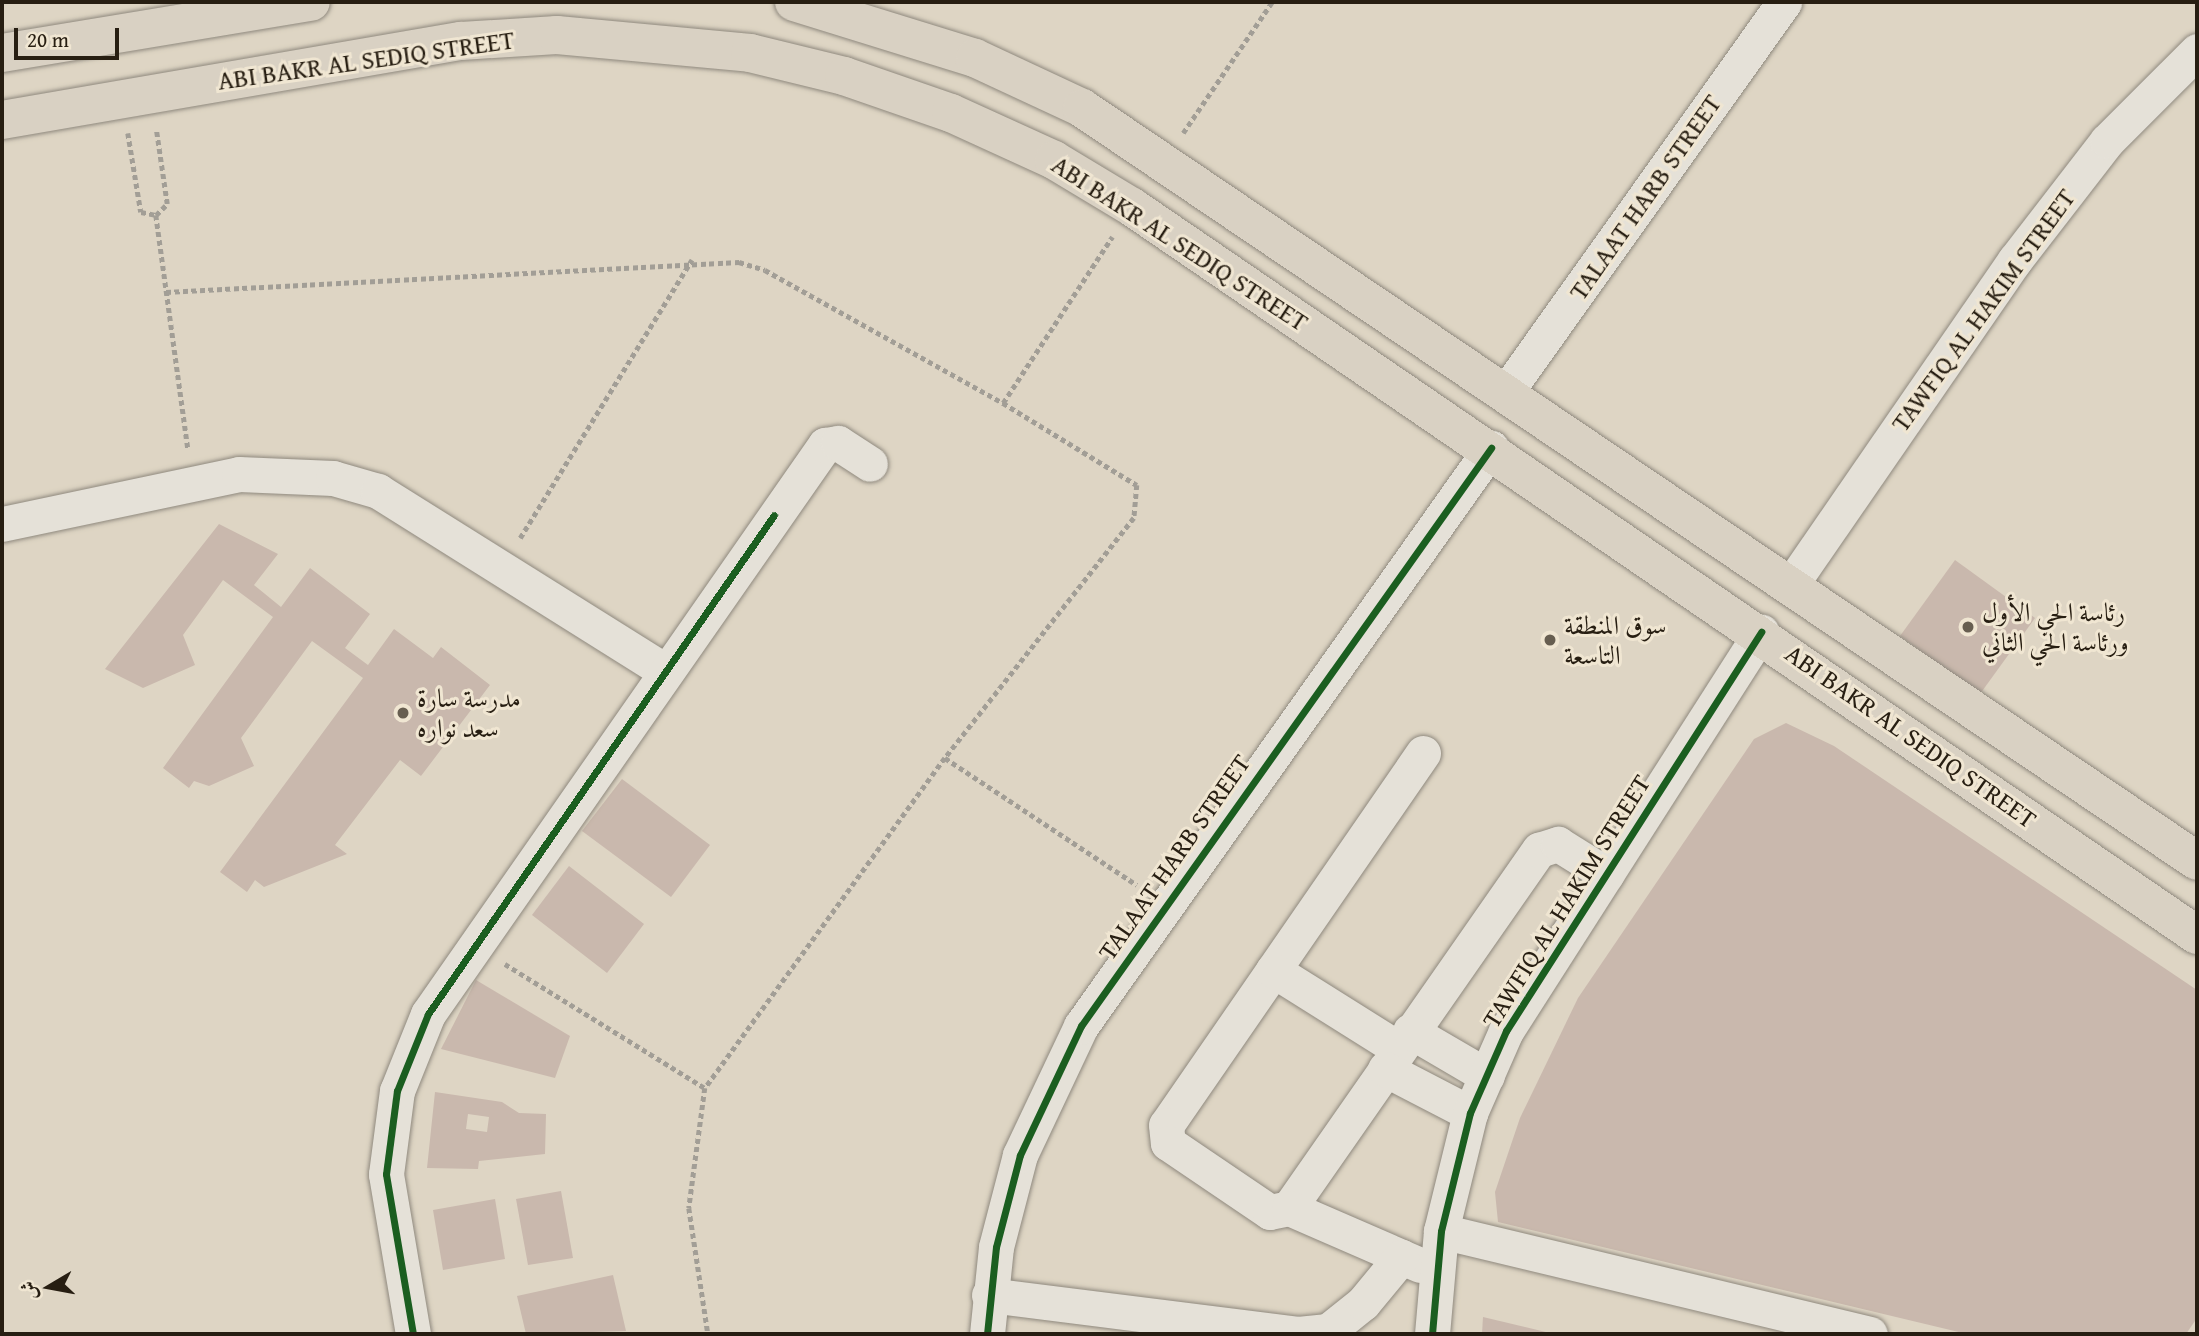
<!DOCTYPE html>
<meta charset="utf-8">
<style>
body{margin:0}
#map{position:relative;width:2199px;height:1336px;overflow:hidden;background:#ded5c4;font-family:"Gentium Book Plus",Amiri,serif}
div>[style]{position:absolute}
.building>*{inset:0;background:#c9b8ad}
.path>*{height:4.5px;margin-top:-2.25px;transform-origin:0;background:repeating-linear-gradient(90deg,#a29e96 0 5px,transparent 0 8.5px)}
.roads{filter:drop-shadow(0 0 2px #8f897e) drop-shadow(0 0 2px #8f897e)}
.minor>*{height:35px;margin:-17.5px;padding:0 17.5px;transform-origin:17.5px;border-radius:17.5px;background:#e5e1d8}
.major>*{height:38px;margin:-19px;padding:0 19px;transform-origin:19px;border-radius:19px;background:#d9d1c3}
.cycleway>*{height:7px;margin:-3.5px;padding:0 3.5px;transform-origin:3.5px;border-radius:3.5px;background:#1b5e20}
.dots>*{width:19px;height:19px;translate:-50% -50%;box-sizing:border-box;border:4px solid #f0e6d2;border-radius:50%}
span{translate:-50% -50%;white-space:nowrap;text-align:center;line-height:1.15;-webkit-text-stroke:6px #f0e6d2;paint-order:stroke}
.street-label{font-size:26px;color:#271e12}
.poi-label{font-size:26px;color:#271e12}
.left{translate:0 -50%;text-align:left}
.frame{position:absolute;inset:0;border:4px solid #271e12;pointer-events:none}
.north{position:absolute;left:14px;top:1252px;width:70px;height:70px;-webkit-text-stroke:5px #f0e6d2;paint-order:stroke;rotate:260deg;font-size:19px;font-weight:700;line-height:28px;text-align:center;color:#271e12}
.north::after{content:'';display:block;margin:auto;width:24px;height:32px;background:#271e12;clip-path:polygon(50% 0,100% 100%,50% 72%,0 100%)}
.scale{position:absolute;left:14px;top:28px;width:105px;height:32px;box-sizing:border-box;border:4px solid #271e12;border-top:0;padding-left:9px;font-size:21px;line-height:24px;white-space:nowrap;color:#271e12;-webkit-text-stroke:5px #f0e6d2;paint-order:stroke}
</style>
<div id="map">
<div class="building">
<i style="clip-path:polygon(219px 524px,278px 554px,254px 585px,281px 607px,310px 568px,370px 614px,345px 648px,368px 665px,394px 629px,433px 658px,441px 647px,490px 685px,421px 776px,400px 760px,335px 845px,347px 854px,264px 887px,255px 880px,247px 892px,220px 872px,363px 678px,312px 641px,241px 738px,254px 766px,209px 786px,194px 781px,189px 788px,163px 768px,273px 617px,223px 580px,183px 635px,195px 665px,143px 688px,105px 669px)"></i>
<i style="clip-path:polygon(1955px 560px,2035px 618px,1980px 694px,1900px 636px)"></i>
<i style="clip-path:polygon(1786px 723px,1834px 746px,2197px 990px,2197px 1318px,2186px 1334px,1967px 1334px,1498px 1222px,1495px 1192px,1520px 1118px,1578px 998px,1754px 739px)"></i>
<i style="clip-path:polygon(622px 779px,710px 845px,671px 897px,582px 831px)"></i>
<i style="clip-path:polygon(569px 866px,644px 924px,607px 973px,532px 915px)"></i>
<i style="clip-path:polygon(476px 980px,570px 1036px,555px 1078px,441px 1049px)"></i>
<i style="clip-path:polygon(evenodd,435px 1092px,502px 1102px,519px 1113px,546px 1114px,545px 1154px,479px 1161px,478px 1169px,427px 1168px,435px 1092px,468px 1114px,489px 1117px,487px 1132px,466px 1129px,468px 1114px)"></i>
<i style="clip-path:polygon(561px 1191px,573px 1258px,528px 1265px,516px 1199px)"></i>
<i style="clip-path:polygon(495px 1199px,505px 1259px,443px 1270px,433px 1210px)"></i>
<i style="clip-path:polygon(613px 1275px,626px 1331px,526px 1334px,517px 1296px)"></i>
<i style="clip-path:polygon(1483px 1317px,1550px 1333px,1550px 1334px,1482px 1334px)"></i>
</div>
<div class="path">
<i style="left:128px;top:133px;width:80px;rotate:80.7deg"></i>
<i style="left:141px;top:212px;width:15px;rotate:11deg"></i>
<i style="left:156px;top:215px;width:16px;rotate:-45deg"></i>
<i style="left:167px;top:204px;width:76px;rotate:-98.3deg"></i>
<i style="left:1183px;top:133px;width:158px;rotate:-55.8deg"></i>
<i style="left:156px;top:215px;width:235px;rotate:82.2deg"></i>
<i style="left:166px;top:292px;width:574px;rotate:-3deg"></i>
<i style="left:739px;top:262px;width:27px;rotate:17deg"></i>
<i style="left:765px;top:270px;width:273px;rotate:29.2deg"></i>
<i style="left:1003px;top:403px;width:157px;rotate:31.5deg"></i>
<i style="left:1137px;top:485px;width:33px;rotate:95deg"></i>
<i style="left:1134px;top:518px;width:305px;rotate:128.2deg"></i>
<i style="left:945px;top:758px;width:408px;rotate:126deg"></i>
<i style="left:705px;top:1088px;width:121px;rotate:97.6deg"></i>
<i style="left:689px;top:1208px;width:127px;rotate:81.4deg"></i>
<i style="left:1003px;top:403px;width:199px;rotate:-56.7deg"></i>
<i style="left:520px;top:538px;width:327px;rotate:-58.3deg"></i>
<i style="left:945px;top:758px;width:230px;rotate:33.5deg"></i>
<i style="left:505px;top:964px;width:235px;rotate:31.8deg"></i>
</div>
<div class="roads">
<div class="minor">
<i style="left:1506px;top:392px;width:479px;rotate:-54.5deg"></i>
<i style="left:2px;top:524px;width:242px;rotate:-11.9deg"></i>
<i style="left:239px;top:474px;width:94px;rotate:2.4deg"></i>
<i style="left:333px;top:478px;width:47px;rotate:16.1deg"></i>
<i style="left:378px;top:491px;width:339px;rotate:32.1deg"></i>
<i style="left:1790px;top:586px;width:396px;rotate:-55.4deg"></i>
<i style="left:2015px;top:260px;width:150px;rotate:-52.3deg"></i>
<i style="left:2107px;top:141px;width:127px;rotate:-45deg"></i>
<i style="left:1423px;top:753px;width:452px;rotate:124.6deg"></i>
<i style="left:1166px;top:1125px;width:18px;rotate:84deg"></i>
<i style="left:1168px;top:1143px;width:123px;rotate:34.1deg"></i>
<i style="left:1270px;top:1212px;width:19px;rotate:-12deg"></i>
<i style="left:1289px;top:1208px;width:437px;rotate:-55.1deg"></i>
<i style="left:1539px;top:850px;width:20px;rotate:-18deg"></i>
<i style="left:1558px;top:844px;width:57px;rotate:32deg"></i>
<i style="left:1273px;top:970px;width:149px;rotate:32.1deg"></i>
<i style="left:1410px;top:1031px;width:89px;rotate:30.3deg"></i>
<i style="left:1385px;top:1069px;width:96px;rotate:27.4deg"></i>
<i style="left:1289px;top:1208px;width:143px;rotate:23.5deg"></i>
<i style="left:1441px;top:1231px;width:441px;rotate:13.5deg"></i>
<i style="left:989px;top:1295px;width:311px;rotate:7.2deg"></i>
<i style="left:1298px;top:1334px;width:30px;rotate:-6deg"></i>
<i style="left:1328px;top:1331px;width:45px;rotate:-38.7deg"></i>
<i style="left:1363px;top:1303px;width:60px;rotate:-50.4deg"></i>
<i style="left:413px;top:1334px;width:162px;rotate:-99.6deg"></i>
<i style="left:386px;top:1174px;width:84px;rotate:-82.5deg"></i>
<i style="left:397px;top:1091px;width:83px;rotate:-68.1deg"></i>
<i style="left:428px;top:1014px;width:694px;rotate:-55.1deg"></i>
<i style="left:825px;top:445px;width:13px;rotate:-9deg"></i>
<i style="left:838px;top:443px;width:38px;rotate:33deg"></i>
<i style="left:987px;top:1334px;width:87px;rotate:-84.1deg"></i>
<i style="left:996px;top:1247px;width:95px;rotate:-75.4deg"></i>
<i style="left:1020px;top:1155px;width:143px;rotate:-64.7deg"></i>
<i style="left:1081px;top:1026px;width:709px;rotate:-54.65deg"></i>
<i style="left:1432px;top:1334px;width:103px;rotate:-85deg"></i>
<i style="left:1441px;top:1231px;width:122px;rotate:-76.2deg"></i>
<i style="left:1470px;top:1113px;width:90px;rotate:-66.3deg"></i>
<i style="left:1506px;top:1031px;width:474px;rotate:-57.4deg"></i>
</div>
<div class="major">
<i style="left:794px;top:2px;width:189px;rotate:17.2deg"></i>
<i style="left:975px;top:58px;width:118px;rotate:25deg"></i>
<i style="left:1082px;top:108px;width:1345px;rotate:34.03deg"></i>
<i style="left:2px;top:53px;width:313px;rotate:-9.4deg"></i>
<i style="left:2px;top:120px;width:466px;rotate:-9.8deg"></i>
<i style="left:461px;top:41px;width:96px;rotate:-3.6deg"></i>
<i style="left:557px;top:35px;width:194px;rotate:5.3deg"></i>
<i style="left:750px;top:53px;width:97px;rotate:13.7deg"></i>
<i style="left:844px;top:76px;width:113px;rotate:19.1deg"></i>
<i style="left:951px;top:113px;width:113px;rotate:24.5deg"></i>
<i style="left:1054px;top:160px;width:91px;rotate:31.1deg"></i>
<i style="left:1132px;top:207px;width:1290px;rotate:34.36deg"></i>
</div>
</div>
<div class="cycleway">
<i style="left:413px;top:1334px;width:162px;rotate:-99.6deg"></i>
<i style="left:386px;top:1174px;width:84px;rotate:-82.5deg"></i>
<i style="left:397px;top:1091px;width:83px;rotate:-68.1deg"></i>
<i style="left:428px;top:1014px;width:607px;rotate:-55.26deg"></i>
<i style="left:987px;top:1334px;width:87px;rotate:-84.1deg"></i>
<i style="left:996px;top:1247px;width:95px;rotate:-75.4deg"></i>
<i style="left:1020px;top:1155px;width:143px;rotate:-64.7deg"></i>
<i style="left:1081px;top:1026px;width:709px;rotate:-54.65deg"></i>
<i style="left:1432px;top:1334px;width:103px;rotate:-85deg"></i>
<i style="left:1441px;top:1231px;width:122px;rotate:-76.2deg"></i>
<i style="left:1470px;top:1113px;width:90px;rotate:-66.3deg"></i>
<i style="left:1506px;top:1031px;width:474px;rotate:-57.4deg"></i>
</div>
<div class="dots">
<i style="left:1968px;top:627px;background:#675e50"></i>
<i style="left:1550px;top:640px;background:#675e50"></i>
<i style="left:403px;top:713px;background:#675e50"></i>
</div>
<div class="street-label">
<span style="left:366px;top:60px;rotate:-8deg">ABI BAKR AL SEDIQ STREET</span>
<span style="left:1645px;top:197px;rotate:-55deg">TALAAT HARB STREET</span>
<span style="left:1180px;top:243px;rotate:33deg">ABI BAKR AL SEDIQ STREET</span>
<span style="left:1983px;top:310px;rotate:-54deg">TAWFIQ AL HAKIM STREET</span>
<span style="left:1911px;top:736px;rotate:35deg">ABI BAKR AL SEDIQ STREET</span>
<span style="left:1174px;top:857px;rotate:-55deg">TALAAT HARB STREET</span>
<span style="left:1566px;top:901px;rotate:-58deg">TAWFIQ AL HAKIM STREET</span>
</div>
<div class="poi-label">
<span class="left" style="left:1982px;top:627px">رئاسة الحي الأول<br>ورئاسة الحي الثاني</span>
<span class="left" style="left:1564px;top:640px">سوق المنطقة<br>التاسعة</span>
<span class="left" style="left:417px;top:713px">مدرسة سارة<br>سعد نواره</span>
</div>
<div class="frame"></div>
<div class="north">ش</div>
<div class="scale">20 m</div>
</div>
